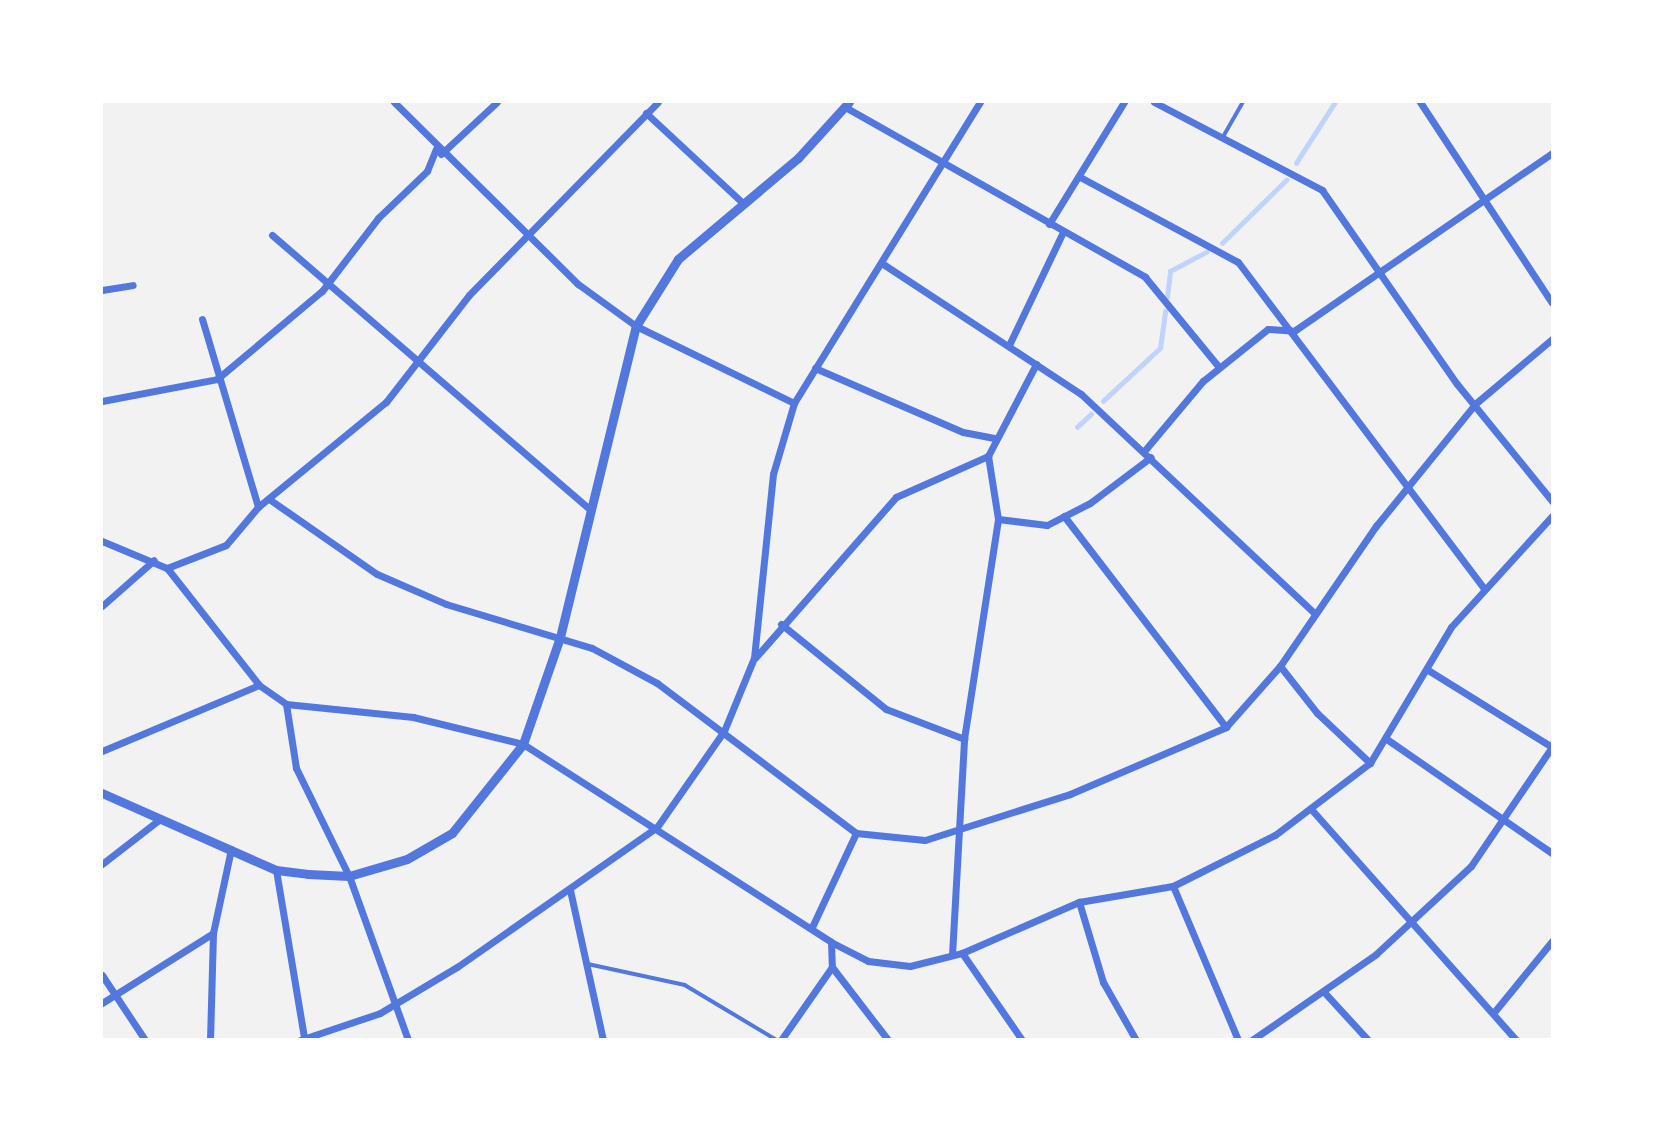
<!DOCTYPE html>
<style>
body{margin:0}
#map{position:relative;width:1654px;height:1141px;overflow:hidden;background:#f2f2f2;font-family:"Fira Sans Condensed",sans-serif}
div>[style]{position:absolute}
.stream>*{height:4.5px;margin:-2.25px;padding:0 2.25px;transform-origin:2.25px;border-radius:2.25px;background:#bfd3fe}
.service>*{height:3.5px;margin:-1.75px;padding:0 1.75px;transform-origin:1.75px;border-radius:1.75px;background:#5277de}
.minor>*{height:7px;margin:-3.5px;padding:0 3.5px;transform-origin:3.5px;border-radius:3.5px;background:#5277de}
.tertiary>*{height:9px;margin:-4.5px;padding:0 4.5px;transform-origin:4.5px;border-radius:4.5px;background:#5277de}
span{translate:-50% -50%;white-space:nowrap;text-align:center;line-height:1.15;-webkit-text-stroke:7px #fff;paint-order:stroke}
.frame{position:absolute;inset:0;border:103px solid #fff;pointer-events:none}
</style>
<div id="map">
<div class="stream">
<i style="left:1296px;top:163px;width:72px;rotate:-57.4deg"></i>
<i style="left:1222px;top:243px;width:90px;rotate:-44.5deg"></i>
<i style="left:1167px;top:297px;width:26px;rotate:-83deg"></i>
<i style="left:1170px;top:271px;width:41px;rotate:-27.8deg"></i>
<i style="left:1103px;top:401px;width:78px;rotate:-42.9deg"></i>
<i style="left:1160px;top:348px;width:37px;rotate:-82deg"></i>
<i style="left:1077px;top:427px;width:19px;rotate:-43deg"></i>
</div>
<div class="service">
<i style="left:1223px;top:137px;width:40px;rotate:-60.3deg"></i>
<i style="left:588px;top:964px;width:99px;rotate:12.2deg"></i>
<i style="left:685px;top:985px;width:107px;rotate:30.9deg"></i>
</div>
<div class="minor">
<i style="left:394px;top:102px;width:259px;rotate:44.7deg"></i>
<i style="left:578px;top:284px;width:72px;rotate:35.9deg"></i>
<i style="left:636px;top:326px;width:176px;rotate:26deg"></i>
<i style="left:1154px;top:102px;width:190px;rotate:27.6deg"></i>
<i style="left:1322px;top:190px;width:236px;rotate:55.2deg"></i>
<i style="left:1457px;top:384px;width:151px;rotate:50.9deg"></i>
<i style="left:1420px;top:102px;width:240px;rotate:56.7deg"></i>
<i style="left:845px;top:107px;width:345px;rotate:29.5deg"></i>
<i style="left:1145px;top:277px;width:117px;rotate:50.6deg"></i>
<i style="left:646px;top:113px;width:134px;rotate:42.9deg"></i>
<i style="left:441px;top:154px;width:76px;rotate:-42.9deg"></i>
<i style="left:1080px;top:177px;width:179px;rotate:28.3deg"></i>
<i style="left:1238px;top:262px;width:409px;rotate:53deg"></i>
<i style="left:1049px;top:224px;width:143px;rotate:-58.4deg"></i>
<i style="left:272px;top:235px;width:418px;rotate:40.8deg"></i>
<i style="left:883px;top:264px;width:237px;rotate:33.3deg"></i>
<i style="left:1081px;top:394px;width:321px;rotate:43.2deg"></i>
<i style="left:102px;top:290px;width:31px;rotate:-9deg"></i>
<i style="left:202px;top:319px;width:196px;rotate:73.4deg"></i>
<i style="left:1009px;top:345px;width:125px;rotate:-64.5deg"></i>
<i style="left:815px;top:368px;width:161px;rotate:23.4deg"></i>
<i style="left:963px;top:432px;width:33px;rotate:11deg"></i>
<i style="left:102px;top:401px;width:117px;rotate:-10.8deg"></i>
<i style="left:217px;top:379px;width:137px;rotate:-40deg"></i>
<i style="left:322px;top:291px;width:92px;rotate:-52.5deg"></i>
<i style="left:378px;top:218px;width:68px;rotate:-43.8deg"></i>
<i style="left:427px;top:171px;width:24px;rotate:-68deg"></i>
<i style="left:1145px;top:450px;width:90px;rotate:-50deg"></i>
<i style="left:1203px;top:381px;width:83px;rotate:-38.7deg"></i>
<i style="left:1268px;top:329px;width:26px;rotate:4deg"></i>
<i style="left:1294px;top:331px;width:313px;rotate:-34.6deg"></i>
<i style="left:269px;top:499px;width:131px;rotate:34.8deg"></i>
<i style="left:377px;top:574px;width:75px;rotate:23.5deg"></i>
<i style="left:446px;top:604px;width:152px;rotate:16.8deg"></i>
<i style="left:592px;top:648px;width:74px;rotate:28.3deg"></i>
<i style="left:657px;top:683px;width:249px;rotate:37deg"></i>
<i style="left:856px;top:833px;width:69px;rotate:5.8deg"></i>
<i style="left:925px;top:840px;width:152px;rotate:-17.6deg"></i>
<i style="left:1070px;top:794px;width:170px;rotate:-23.2deg"></i>
<i style="left:1226px;top:727px;width:81px;rotate:-48.5deg"></i>
<i style="left:1280px;top:666px;width:170px;rotate:-55.6deg"></i>
<i style="left:1376px;top:526px;width:157px;rotate:-50.9deg"></i>
<i style="left:1475px;top:404px;width:101px;rotate:-40.2deg"></i>
<i style="left:1064px;top:516px;width:266px;rotate:52.5deg"></i>
<i style="left:998px;top:519px;width:49px;rotate:7deg"></i>
<i style="left:1047px;top:525px;width:48px;rotate:-27.1deg"></i>
<i style="left:1090px;top:503px;width:76px;rotate:-37deg"></i>
<i style="left:102px;top:541px;width:70px;rotate:22.6deg"></i>
<i style="left:167px;top:568px;width:149px;rotate:51.8deg"></i>
<i style="left:259px;top:685px;width:33px;rotate:35deg"></i>
<i style="left:286px;top:704px;width:128px;rotate:5.8deg"></i>
<i style="left:413px;top:717px;width:113px;rotate:13.8deg"></i>
<i style="left:523px;top:744px;width:366px;rotate:32.7deg"></i>
<i style="left:831px;top:942px;width:42px;rotate:27.2deg"></i>
<i style="left:868px;top:961px;width:42px;rotate:6.8deg"></i>
<i style="left:910px;top:966px;width:54px;rotate:-14deg"></i>
<i style="left:962px;top:953px;width:128px;rotate:-23.6deg"></i>
<i style="left:1079px;top:902px;width:95px;rotate:-9.7deg"></i>
<i style="left:1173px;top:886px;width:114px;rotate:-26.6deg"></i>
<i style="left:1275px;top:835px;width:119px;rotate:-37.2deg"></i>
<i style="left:1370px;top:763px;width:158px;rotate:-59.2deg"></i>
<i style="left:1451px;top:627px;width:150px;rotate:-47.7deg"></i>
<i style="left:167px;top:568px;width:63px;rotate:-21.3deg"></i>
<i style="left:226px;top:545px;width:50px;rotate:-49.9deg"></i>
<i style="left:258px;top:507px;width:166px;rotate:-39.4deg"></i>
<i style="left:386px;top:402px;width:135px;rotate:-52.2deg"></i>
<i style="left:469px;top:295px;width:270px;rotate:-45.6deg"></i>
<i style="left:102px;top:606px;width:69px;rotate:-41.5deg"></i>
<i style="left:781px;top:624px;width:135px;rotate:39deg"></i>
<i style="left:886px;top:709px;width:84px;rotate:21deg"></i>
<i style="left:755px;top:658px;width:214px;rotate:-48.8deg"></i>
<i style="left:896px;top:497px;width:101px;rotate:-24deg"></i>
<i style="left:988px;top:456px;width:104px;rotate:-62.4deg"></i>
<i style="left:1280px;top:666px;width:60px;rotate:51.8deg"></i>
<i style="left:1317px;top:713px;width:73px;rotate:43.3deg"></i>
<i style="left:286px;top:704px;width:65px;rotate:81.1deg"></i>
<i style="left:296px;top:768px;width:120px;rotate:63.9deg"></i>
<i style="left:349px;top:876px;width:174px;rotate:70.2deg"></i>
<i style="left:1388px;top:740px;width:199px;rotate:34.6deg"></i>
<i style="left:102px;top:751px;width:170px;rotate:-22.8deg"></i>
<i style="left:1311px;top:809px;width:309px;rotate:48.4deg"></i>
<i style="left:102px;top:864px;width:73px;rotate:-37.8deg"></i>
<i style="left:276px;top:870px;width:170px;rotate:80.5deg"></i>
<i style="left:1173px;top:886px;width:167px;rotate:67.1deg"></i>
<i style="left:570px;top:890px;width:154px;rotate:77.6deg"></i>
<i style="left:1079px;top:902px;width:84px;rotate:73.3deg"></i>
<i style="left:1103px;top:982px;width:67px;rotate:60.4deg"></i>
<i style="left:812px;top:927px;width:104px;rotate:-64.9deg"></i>
<i style="left:831px;top:942px;width:25px;rotate:88deg"></i>
<i style="left:832px;top:967px;width:92px;rotate:52.5deg"></i>
<i style="left:962px;top:953px;width:106px;rotate:55.4deg"></i>
<i style="left:952px;top:955px;width:216px;rotate:-86.8deg"></i>
<i style="left:964px;top:739px;width:223px;rotate:-81.2deg"></i>
<i style="left:998px;top:519px;width:64px;rotate:-99deg"></i>
<i style="left:102px;top:975px;width:78px;rotate:56.5deg"></i>
<i style="left:1324px;top:992px;width:65px;rotate:47.5deg"></i>
<i style="left:102px;top:1003px;width:131px;rotate:-32.2deg"></i>
<i style="left:1495px;top:1011px;width:90px;rotate:-50.8deg"></i>
<i style="left:210px;top:1040px;width:107px;rotate:-88.4deg"></i>
<i style="left:213px;top:933px;width:86px;rotate:-77.9deg"></i>
<i style="left:300px;top:1040px;width:84px;rotate:-18.6deg"></i>
<i style="left:380px;top:1013px;width:90px;rotate:-30.9deg"></i>
<i style="left:457px;top:967px;width:244px;rotate:-35deg"></i>
<i style="left:657px;top:827px;width:117px;rotate:-55.1deg"></i>
<i style="left:724px;top:731px;width:79px;rotate:-67.7deg"></i>
<i style="left:754px;top:658px;width:185px;rotate:-84.1deg"></i>
<i style="left:773px;top:474px;width:74px;rotate:-73.5deg"></i>
<i style="left:794px;top:403px;width:354px;rotate:-58.3deg"></i>
<i style="left:781px;top:1040px;width:89px;rotate:-55.1deg"></i>
<i style="left:1252px;top:1040px;width:151px;rotate:-34.7deg"></i>
<i style="left:1376px;top:954px;width:129px;rotate:-42.8deg"></i>
<i style="left:1471px;top:866px;width:144px;rotate:-55.8deg"></i>
<i style="left:1552px;top:747px;width:146px;rotate:-148.2deg"></i>
</div>
<div class="tertiary">
<i style="left:102px;top:793px;width:190px;rotate:23.9deg"></i>
<i style="left:276px;top:870px;width:32px;rotate:7deg"></i>
<i style="left:308px;top:874px;width:41px;rotate:2.8deg"></i>
<i style="left:349px;top:876px;width:60px;rotate:-16.3deg"></i>
<i style="left:407px;top:859px;width:52px;rotate:-30deg"></i>
<i style="left:452px;top:833px;width:114px;rotate:-51.4deg"></i>
<i style="left:523px;top:744px;width:113px;rotate:-70.9deg"></i>
<i style="left:560px;top:637px;width:320px;rotate:-76.3deg"></i>
<i style="left:636px;top:326px;width:79px;rotate:-57.9deg"></i>
<i style="left:678px;top:259px;width:157px;rotate:-40.1deg"></i>
<i style="left:798px;top:158px;width:76px;rotate:-47.7deg"></i>
</div>
<div class="frame"></div>
</div>
